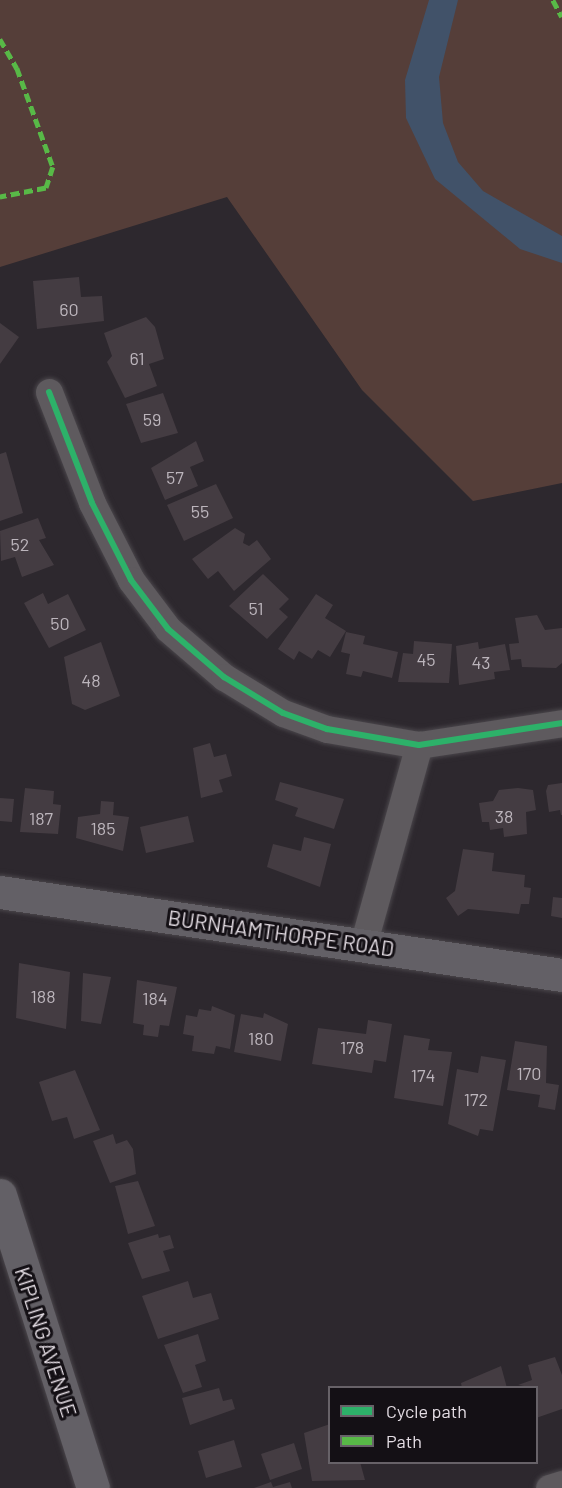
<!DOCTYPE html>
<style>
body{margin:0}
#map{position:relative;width:562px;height:1488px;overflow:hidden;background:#2d282e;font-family:Barlow,sans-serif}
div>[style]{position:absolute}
.green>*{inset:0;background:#553e39}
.water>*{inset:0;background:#415269}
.building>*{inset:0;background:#443c42}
.roads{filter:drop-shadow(0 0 2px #4a464b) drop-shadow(0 0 2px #4a464b)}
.street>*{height:27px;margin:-13.5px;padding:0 13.5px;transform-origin:13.5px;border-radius:13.5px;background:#5e5a5e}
.secondary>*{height:33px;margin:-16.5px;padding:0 16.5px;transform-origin:16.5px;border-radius:16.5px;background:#636066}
.quiet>*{height:4.5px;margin-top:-2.25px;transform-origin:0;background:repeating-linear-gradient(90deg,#58b947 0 9px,transparent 0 13.5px)}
.cycleway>*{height:6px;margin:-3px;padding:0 3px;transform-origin:3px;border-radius:3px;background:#2db169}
span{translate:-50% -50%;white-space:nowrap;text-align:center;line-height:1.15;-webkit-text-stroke:6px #141015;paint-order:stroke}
.number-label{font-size:18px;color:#bcb5bc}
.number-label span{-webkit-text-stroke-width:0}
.street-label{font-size:21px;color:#e4dde4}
.legend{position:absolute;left:328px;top:1386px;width:210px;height:78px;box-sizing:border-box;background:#141015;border:2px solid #676268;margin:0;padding:8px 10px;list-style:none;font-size:18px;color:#e4dde4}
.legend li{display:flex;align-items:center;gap:12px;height:30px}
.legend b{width:30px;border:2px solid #676268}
</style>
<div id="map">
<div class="green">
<i style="clip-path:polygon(0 0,562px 0,562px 483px,473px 501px,362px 390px,227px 197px,0 267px)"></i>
</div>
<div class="water">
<i style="clip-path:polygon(429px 0,458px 0,439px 77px,443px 123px,458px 162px,483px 191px,562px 236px,562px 263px,520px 249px,435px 179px,406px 118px,405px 80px)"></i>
</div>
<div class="building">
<i style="clip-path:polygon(79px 277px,81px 297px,102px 296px,104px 321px,37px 329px,33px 281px)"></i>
<i style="clip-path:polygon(146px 317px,155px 327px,164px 359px,149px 364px,157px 386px,125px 398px,107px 362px,112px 356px,104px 333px)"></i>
<i style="clip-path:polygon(0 323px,19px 337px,0 364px)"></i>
<i style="clip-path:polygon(163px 393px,178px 433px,141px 443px,126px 404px)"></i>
<i style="clip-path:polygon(196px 441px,204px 461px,190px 467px,198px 486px,165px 500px,151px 468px)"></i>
<i style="clip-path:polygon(6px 452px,23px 513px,0 521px,0 454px)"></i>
<i style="clip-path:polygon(216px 484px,233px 518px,184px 541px,167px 505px)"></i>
<i style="clip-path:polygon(38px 518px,46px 538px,39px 540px,54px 565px,22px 577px,15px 557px,1px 561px,0 531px)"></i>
<i style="clip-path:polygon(235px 528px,245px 534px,243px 543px,249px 546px,257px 540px,271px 559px,234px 591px,218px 571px,208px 579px,192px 559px)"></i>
<i style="clip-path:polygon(263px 574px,289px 599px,279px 609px,288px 617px,267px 639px,229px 606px)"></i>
<i style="clip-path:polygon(43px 593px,48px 604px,68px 594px,86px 630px,49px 648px,24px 603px)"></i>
<i style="clip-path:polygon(316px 594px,333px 605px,325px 618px,346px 631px,330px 657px,318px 650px,312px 659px,299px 651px,294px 660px,278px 649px)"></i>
<i style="clip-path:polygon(537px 615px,545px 630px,562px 628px,562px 663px,556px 668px,522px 667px,521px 659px,511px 660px,509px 644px,519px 643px,515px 618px)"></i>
<i style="clip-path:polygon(346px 632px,365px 636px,363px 644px,398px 652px,392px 678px,363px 671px,361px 677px,346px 674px,350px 654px,341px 652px)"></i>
<i style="clip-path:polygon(414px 641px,452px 644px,449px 683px,398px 682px,403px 653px,413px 654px)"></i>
<i style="clip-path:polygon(101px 642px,120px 696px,85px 710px,72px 704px,64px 657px)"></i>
<i style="clip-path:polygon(478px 642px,479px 649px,505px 644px,510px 670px,494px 672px,495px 679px,459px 685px,456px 646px)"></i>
<i style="clip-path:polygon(210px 743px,214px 757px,226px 754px,232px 776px,219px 780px,223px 792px,201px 798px,193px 748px)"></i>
<i style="clip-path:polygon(280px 782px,344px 799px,334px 829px,295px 816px,298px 808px,275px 800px)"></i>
<i style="clip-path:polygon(562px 783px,562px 815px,561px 815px,560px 810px,549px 812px,546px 791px,548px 785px)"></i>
<i style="clip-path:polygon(25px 788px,54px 791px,53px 804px,61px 805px,58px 834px,20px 832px)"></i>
<i style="clip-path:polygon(518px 788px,533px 790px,536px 810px,526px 812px,527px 834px,504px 837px,503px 828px,490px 830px,489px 822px,482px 822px,479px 803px,493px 801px,499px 790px)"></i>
<i style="clip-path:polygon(0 798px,14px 799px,12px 822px,0 821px)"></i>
<i style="clip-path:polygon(101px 801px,114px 802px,113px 815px,129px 817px,123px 851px,76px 838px,78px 817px,100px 814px)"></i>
<i style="clip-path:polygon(188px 816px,194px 842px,146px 853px,140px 827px)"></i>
<i style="clip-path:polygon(304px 837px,331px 844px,320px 887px,267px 867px,273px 844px,301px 851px)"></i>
<i style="clip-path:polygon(463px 849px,494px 853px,492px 871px,525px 875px,524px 887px,531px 888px,529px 904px,521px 904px,519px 914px,468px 909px,458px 916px,446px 898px,455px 891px)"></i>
<i style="clip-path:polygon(553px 897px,562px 898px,562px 918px,551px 916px)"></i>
<i style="clip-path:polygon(19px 963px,70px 972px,66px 1029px,16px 1018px)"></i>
<i style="clip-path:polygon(83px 973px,111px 977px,101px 1024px,81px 1021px)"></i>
<i style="clip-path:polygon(137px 980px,177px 987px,169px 1026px,160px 1025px,158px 1037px,143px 1035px,144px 1025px,133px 1023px)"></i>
<i style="clip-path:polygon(212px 1006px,235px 1015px,230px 1049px,216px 1046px,214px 1054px,192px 1051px,194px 1036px,183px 1034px,186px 1015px,197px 1017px,199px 1009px,211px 1011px)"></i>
<i style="clip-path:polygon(264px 1013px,288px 1024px,281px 1061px,234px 1052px,241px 1014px,263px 1018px)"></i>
<i style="clip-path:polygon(368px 1020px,392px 1024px,386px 1062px,374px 1060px,372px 1073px,312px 1064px,318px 1028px,366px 1034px)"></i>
<i style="clip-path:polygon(404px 1035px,430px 1039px,428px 1050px,452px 1052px,443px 1106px,394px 1098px)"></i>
<i style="clip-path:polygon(515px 1041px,547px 1046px,546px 1083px,559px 1085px,555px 1110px,538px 1107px,540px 1095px,507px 1090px)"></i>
<i style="clip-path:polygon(481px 1056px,506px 1060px,493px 1131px,480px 1129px,478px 1136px,448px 1124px,457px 1069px,478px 1073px)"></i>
<i style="clip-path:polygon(75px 1070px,100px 1130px,74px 1139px,67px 1117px,52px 1121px,39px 1082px)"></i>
<i style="clip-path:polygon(113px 1134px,116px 1144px,127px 1140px,133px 1149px,136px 1174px,110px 1183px,93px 1141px)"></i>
<i style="clip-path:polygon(138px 1181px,155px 1226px,128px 1234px,115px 1186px)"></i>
<i style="clip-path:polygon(158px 1234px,159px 1238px,170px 1235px,174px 1248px,163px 1251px,170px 1271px,142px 1279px,128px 1243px)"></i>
<i style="clip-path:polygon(188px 1281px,193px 1298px,211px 1293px,219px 1319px,158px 1339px,142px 1296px)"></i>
<i style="clip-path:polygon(198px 1334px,206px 1361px,195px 1365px,202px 1387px,183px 1393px,164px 1345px)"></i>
<i style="clip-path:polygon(555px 1357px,562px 1375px,562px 1409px,536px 1418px,536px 1388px,518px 1385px,532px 1380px,528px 1365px)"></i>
<i style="clip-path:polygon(501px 1366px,507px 1388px,462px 1388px,461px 1383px)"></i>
<i style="clip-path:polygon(219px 1388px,223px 1401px,232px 1399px,235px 1409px,190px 1425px,182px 1398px)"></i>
<i style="clip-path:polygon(330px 1424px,330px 1462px,360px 1462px,365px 1480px,312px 1481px,304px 1433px)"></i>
<i style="clip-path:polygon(234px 1440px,242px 1467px,206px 1478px,198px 1451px)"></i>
<i style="clip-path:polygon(294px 1443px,302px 1469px,270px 1480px,261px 1454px)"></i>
<i style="clip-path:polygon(271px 1482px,273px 1487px,290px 1482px,292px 1488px,254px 1488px)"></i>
</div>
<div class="roads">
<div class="street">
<i style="left:49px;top:392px;width:119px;rotate:68.8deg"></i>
<i style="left:92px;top:503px;width:86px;rotate:63.1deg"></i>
<i style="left:131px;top:580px;width:61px;rotate:52.9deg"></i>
<i style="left:168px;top:629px;width:74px;rotate:40.6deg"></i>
<i style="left:224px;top:677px;width:69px;rotate:31.4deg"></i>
<i style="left:283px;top:713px;width:47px;rotate:20deg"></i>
<i style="left:327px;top:729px;width:93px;rotate:9.9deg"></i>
<i style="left:419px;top:745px;width:145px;rotate:-8.7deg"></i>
<i style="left:363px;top:945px;width:208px;rotate:-74.4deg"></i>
<i style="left:549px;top:1488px;width:14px;rotate:-17deg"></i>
</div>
<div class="secondary">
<i style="left:0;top:892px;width:568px;rotate:8.4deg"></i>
<i style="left:0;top:1195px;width:307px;rotate:72.4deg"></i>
</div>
</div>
<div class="quiet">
<i style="left:553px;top:0;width:19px;rotate:62deg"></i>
<i style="left:0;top:39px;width:34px;rotate:60deg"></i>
<i style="left:17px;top:68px;width:105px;rotate:70deg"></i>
<i style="left:53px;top:167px;width:22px;rotate:108deg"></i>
<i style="left:46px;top:188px;width:47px;rotate:168.9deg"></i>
</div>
<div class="cycleway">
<i style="left:49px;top:392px;width:119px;rotate:68.8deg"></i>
<i style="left:92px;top:503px;width:86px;rotate:63.1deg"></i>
<i style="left:131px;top:580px;width:61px;rotate:52.9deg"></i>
<i style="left:168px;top:629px;width:74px;rotate:40.6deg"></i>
<i style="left:224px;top:677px;width:69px;rotate:31.4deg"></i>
<i style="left:283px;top:713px;width:47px;rotate:20deg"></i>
<i style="left:327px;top:729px;width:93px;rotate:9.9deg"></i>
<i style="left:419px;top:745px;width:145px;rotate:-8.7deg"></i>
</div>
<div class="number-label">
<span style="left:69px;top:309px">60</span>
<span style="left:137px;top:358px">61</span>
<span style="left:152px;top:419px">59</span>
<span style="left:175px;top:477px">57</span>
<span style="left:200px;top:511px">55</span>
<span style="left:20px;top:544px">52</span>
<span style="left:256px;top:608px">51</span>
<span style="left:60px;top:623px">50</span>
<span style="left:426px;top:659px">45</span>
<span style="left:481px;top:662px">43</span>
<span style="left:91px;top:680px">48</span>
<span style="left:504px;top:816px">38</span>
<span style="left:41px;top:818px">187</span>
<span style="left:103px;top:828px">185</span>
<span style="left:43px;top:996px">188</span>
<span style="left:155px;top:998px">184</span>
<span style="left:261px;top:1038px">180</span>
<span style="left:352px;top:1047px">178</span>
<span style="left:529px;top:1073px">170</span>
<span style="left:423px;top:1075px">174</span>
<span style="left:476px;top:1099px">172</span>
</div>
<div class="street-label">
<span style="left:281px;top:933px;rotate:8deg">BURNHAMTHORPE ROAD</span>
<span style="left:46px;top:1342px;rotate:72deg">KIPLING AVENUE</span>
</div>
<ul class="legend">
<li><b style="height:8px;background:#2db169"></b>Cycle path</li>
<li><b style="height:8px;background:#58b947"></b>Path</li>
</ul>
</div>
